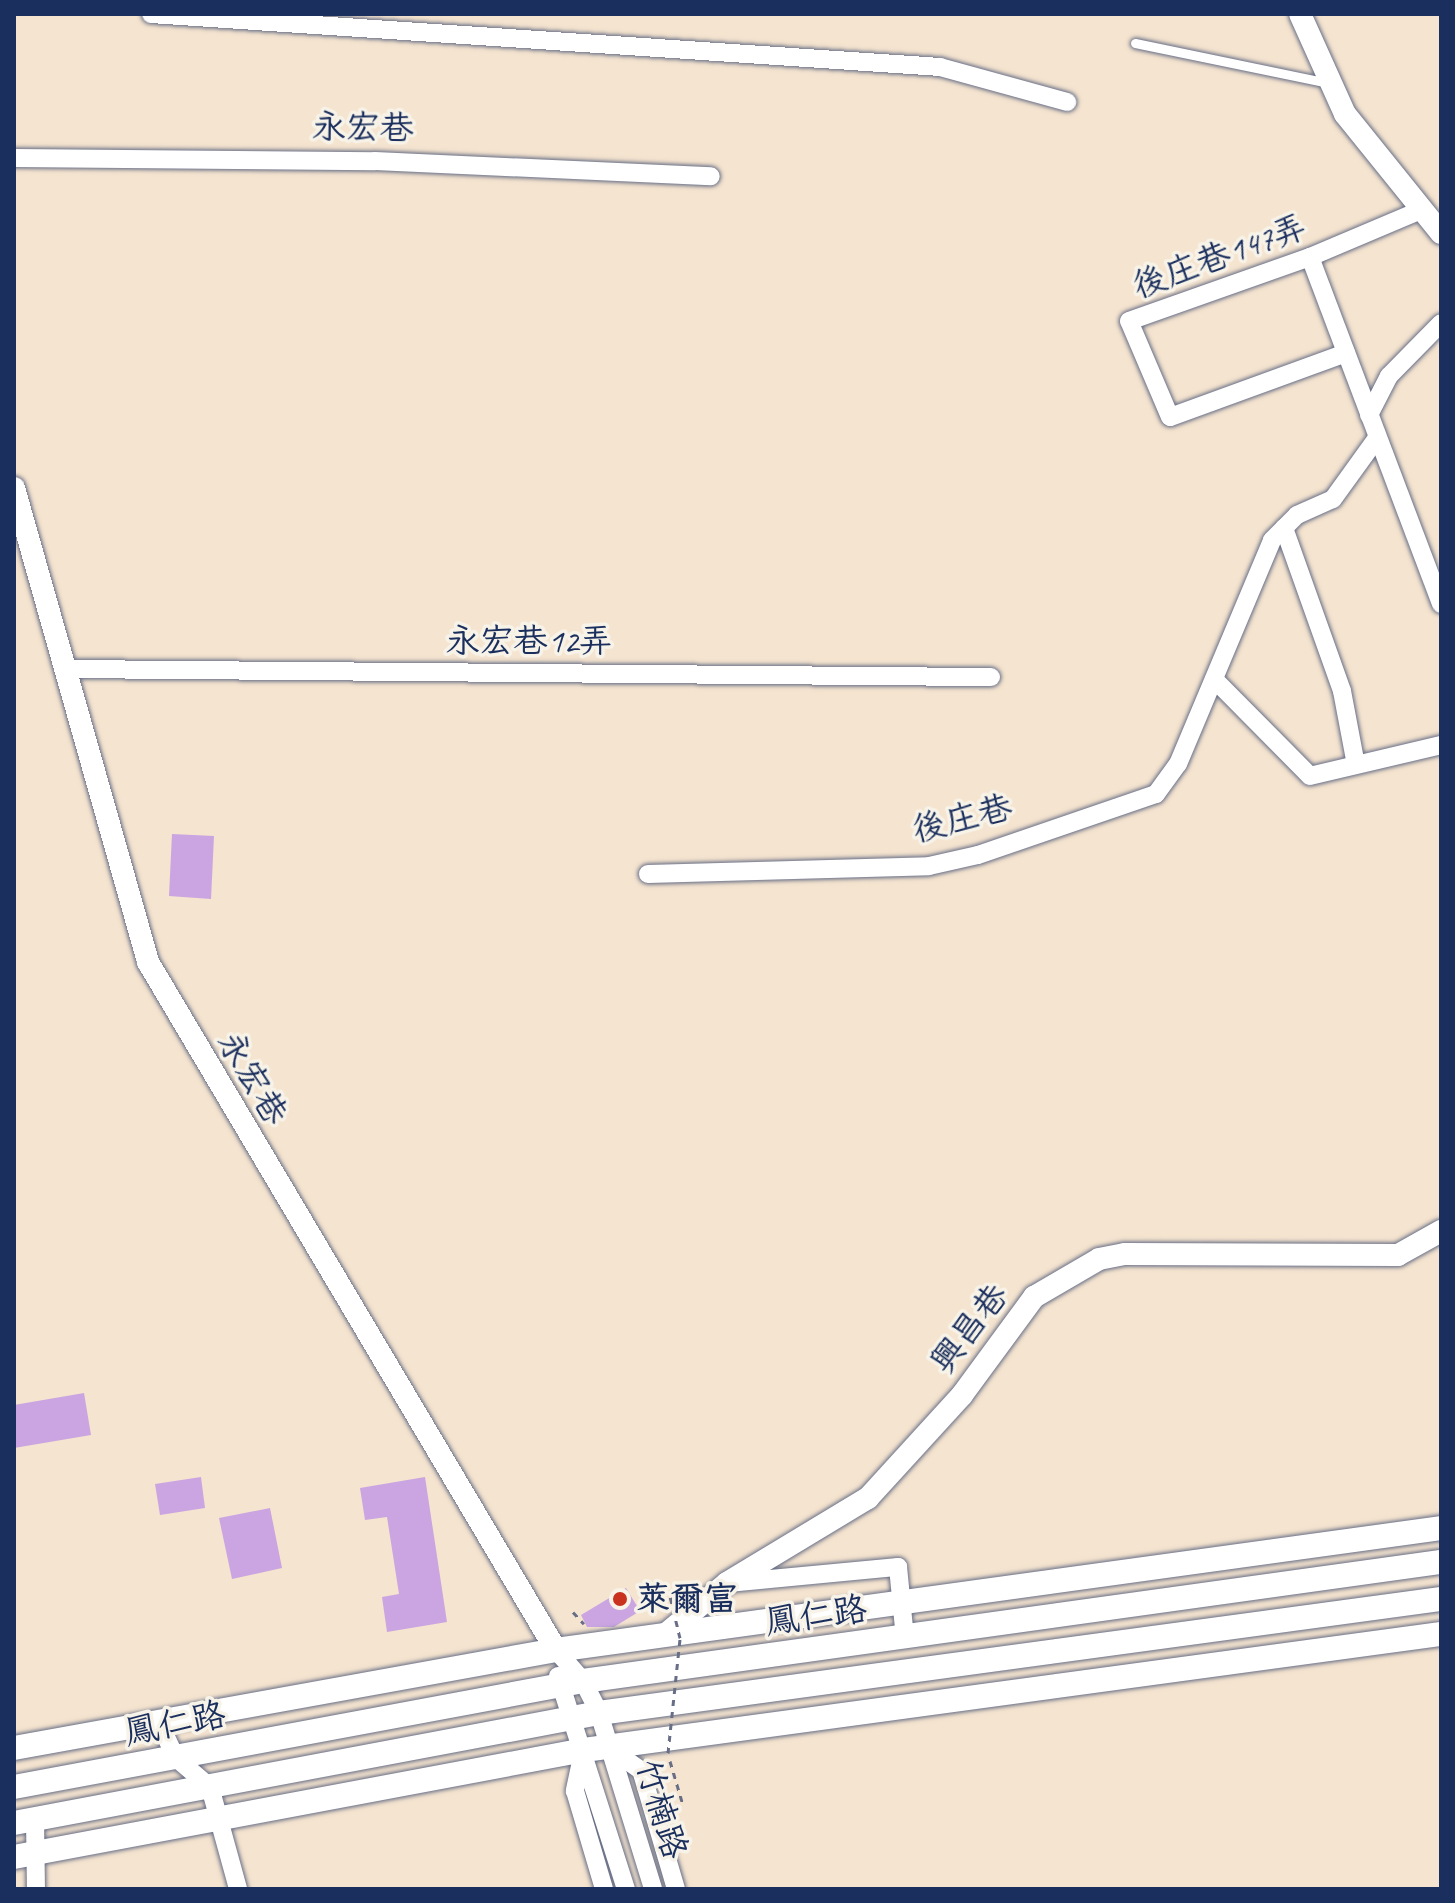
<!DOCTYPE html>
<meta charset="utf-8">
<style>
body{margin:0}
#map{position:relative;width:1455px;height:1903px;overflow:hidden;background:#f5e4cf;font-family:Caveat,"LXGW WenKai TC",sans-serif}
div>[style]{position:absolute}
.building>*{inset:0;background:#caa5e1}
.path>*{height:3px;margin-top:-1.5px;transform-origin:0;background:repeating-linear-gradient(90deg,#676e86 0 6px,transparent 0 12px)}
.roads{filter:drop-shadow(0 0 2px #676e86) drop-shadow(0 0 2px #676e86)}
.service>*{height:9px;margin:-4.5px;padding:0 4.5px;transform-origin:4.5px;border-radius:4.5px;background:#fff}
.minor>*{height:18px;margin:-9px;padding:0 9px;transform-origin:9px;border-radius:9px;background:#fff}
.tertiary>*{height:22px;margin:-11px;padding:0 11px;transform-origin:11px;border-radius:11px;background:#fff}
.secondary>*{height:24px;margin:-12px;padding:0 12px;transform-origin:12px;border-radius:12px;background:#fff}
.path-bridge>*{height:3px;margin-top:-1.5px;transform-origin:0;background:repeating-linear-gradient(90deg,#676e86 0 6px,transparent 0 12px)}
.dots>*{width:22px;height:22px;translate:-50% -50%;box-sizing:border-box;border:4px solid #f7f3e8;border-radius:50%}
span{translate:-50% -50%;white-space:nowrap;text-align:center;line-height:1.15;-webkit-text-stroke:7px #f7f3e8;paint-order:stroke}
.street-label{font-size:34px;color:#1b2f5e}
.poi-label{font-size:34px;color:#1b2f5e;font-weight:700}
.left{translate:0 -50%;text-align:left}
.frame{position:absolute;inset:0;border:16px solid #1b2f5e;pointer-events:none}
</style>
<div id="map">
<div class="building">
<i style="clip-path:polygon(172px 834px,214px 836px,211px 899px,169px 896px)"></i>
<i style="clip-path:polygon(84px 1393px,91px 1435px,14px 1448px,14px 1405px)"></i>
<i style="clip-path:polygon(201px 1477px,205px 1508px,160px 1515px,155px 1484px)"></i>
<i style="clip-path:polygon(425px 1477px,447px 1622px,387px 1632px,382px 1597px,399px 1594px,387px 1517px,365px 1520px,360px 1488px)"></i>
<i style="clip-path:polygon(270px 1508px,282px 1568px,232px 1579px,219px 1518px)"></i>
<i style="clip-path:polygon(626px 1588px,640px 1611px,614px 1627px,587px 1627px,581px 1615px)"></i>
</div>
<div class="path">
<i style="left:669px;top:1592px;width:21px;rotate:-14deg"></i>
<i style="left:573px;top:1612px;width:16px;rotate:47deg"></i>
<i style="left:651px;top:1614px;width:16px;rotate:-30deg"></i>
<i style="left:670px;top:1761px;width:46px;rotate:73.5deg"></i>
</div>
<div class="roads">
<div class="service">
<i style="left:1135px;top:43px;width:197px;rotate:11.7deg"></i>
</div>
<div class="minor">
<i style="left:151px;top:14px;width:791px;rotate:3.84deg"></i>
<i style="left:940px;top:67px;width:132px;rotate:15.4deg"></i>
<i style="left:14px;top:158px;width:361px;rotate:0.5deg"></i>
<i style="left:375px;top:161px;width:336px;rotate:2.6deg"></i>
<i style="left:1310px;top:257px;width:371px;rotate:69.3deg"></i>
<i style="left:1346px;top:353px;width:187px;rotate:160deg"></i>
<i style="left:1170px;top:417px;width:104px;rotate:-113.1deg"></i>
<i style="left:1129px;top:321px;width:192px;rotate:-19.5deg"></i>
<i style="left:1310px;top:257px;width:118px;rotate:-22.9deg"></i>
<i style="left:1369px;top:415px;width:44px;rotate:-62.9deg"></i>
<i style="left:1389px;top:376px;width:74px;rotate:-45.5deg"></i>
<i style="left:1284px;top:528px;width:173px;rotate:70.4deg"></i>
<i style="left:1342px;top:691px;width:75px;rotate:79.3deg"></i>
<i style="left:66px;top:669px;width:925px;rotate:0.5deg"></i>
<i style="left:1214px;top:679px;width:136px;rotate:45.3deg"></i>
<i style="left:1310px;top:776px;width:135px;rotate:-13.3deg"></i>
<i style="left:648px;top:874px;width:281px;rotate:-1.6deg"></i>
<i style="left:929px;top:866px;width:50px;rotate:-12.7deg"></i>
<i style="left:978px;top:855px;width:188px;rotate:-18.9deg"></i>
<i style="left:1156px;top:794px;width:37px;rotate:-54deg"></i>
<i style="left:1178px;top:764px;width:243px;rotate:-67.2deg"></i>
<i style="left:1272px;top:540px;width:35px;rotate:-45deg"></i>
<i style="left:1297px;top:515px;width:39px;rotate:-24deg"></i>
<i style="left:1333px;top:499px;width:75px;rotate:-54.2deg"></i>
<i style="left:728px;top:1583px;width:171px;rotate:-5.4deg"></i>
<i style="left:898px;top:1567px;width:71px;rotate:84.4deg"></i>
<i style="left:556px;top:1650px;width:41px;rotate:48.9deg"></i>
<i style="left:583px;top:1681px;width:36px;rotate:63deg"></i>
<i style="left:599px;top:1713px;width:184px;rotate:72.9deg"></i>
<i style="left:558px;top:1676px;width:224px;rotate:72.3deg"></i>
<i style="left:159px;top:1722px;width:40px;rotate:65deg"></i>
<i style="left:176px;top:1758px;width:45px;rotate:40.5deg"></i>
<i style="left:210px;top:1787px;width:106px;rotate:74.6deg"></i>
<i style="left:609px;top:1748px;width:39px;rotate:35deg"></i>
<i style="left:641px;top:1770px;width:124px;rotate:73.6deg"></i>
<i style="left:583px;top:1752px;width:40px;rotate:102deg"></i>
<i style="left:575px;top:1791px;width:102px;rotate:73.5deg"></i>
<i style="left:35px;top:1819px;width:70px;rotate:89.2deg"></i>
</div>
<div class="tertiary">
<i style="left:1300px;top:14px;width:110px;rotate:65.8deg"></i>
<i style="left:1345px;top:114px;width:153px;rotate:51.1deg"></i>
<i style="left:14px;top:488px;width:493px;rotate:74.2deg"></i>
<i style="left:148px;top:962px;width:800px;rotate:59.33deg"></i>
<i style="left:666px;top:1634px;width:80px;rotate:-39.9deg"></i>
<i style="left:727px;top:1583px;width:165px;rotate:-31.1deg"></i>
<i style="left:868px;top:1498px;width:139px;rotate:-47.6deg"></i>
<i style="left:962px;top:1395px;width:122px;rotate:-53.7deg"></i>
<i style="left:1034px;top:1297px;width:75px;rotate:-30.3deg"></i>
<i style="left:1099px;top:1259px;width:26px;rotate:-11deg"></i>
<i style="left:1125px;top:1254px;width:273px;rotate:0.2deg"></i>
<i style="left:1398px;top:1255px;width:49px;rotate:-29.2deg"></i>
</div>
<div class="secondary">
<i style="left:14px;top:1748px;width:551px;rotate:-10.25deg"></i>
<i style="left:556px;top:1650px;width:893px;rotate:-7.85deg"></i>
<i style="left:14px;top:1787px;width:579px;rotate:-10.55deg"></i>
<i style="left:583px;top:1681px;width:866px;rotate:-7.9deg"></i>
<i style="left:14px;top:1823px;width:595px;rotate:-10.65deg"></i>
<i style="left:599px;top:1713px;width:850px;rotate:-7.71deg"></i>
<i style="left:14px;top:1857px;width:580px;rotate:-10.63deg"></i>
<i style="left:584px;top:1750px;width:865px;rotate:-7.71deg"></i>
</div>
</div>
<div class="path-bridge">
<i style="left:668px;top:1753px;width:116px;rotate:-84deg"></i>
<i style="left:680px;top:1638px;width:47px;rotate:-103.4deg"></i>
</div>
<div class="dots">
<i style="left:620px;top:1599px;background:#c8321e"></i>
</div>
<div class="street-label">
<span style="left:363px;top:127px;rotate:1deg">永宏巷</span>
<span style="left:1219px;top:256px;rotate:-20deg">後庄巷147弄</span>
<span style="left:529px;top:641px">永宏巷12弄</span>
<span style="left:962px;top:818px;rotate:-14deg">後庄巷</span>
<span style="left:253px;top:1078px;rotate:59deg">永宏巷</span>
<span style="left:969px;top:1328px;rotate:-52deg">興昌巷</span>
<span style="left:816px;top:1615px;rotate:-8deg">鳳仁路</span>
<span style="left:175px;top:1723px;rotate:-11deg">鳳仁路</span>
<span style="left:662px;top:1809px;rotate:73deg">竹楠路</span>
</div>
<div class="poi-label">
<span class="left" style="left:636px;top:1599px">萊爾富</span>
</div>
<div class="frame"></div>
</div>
